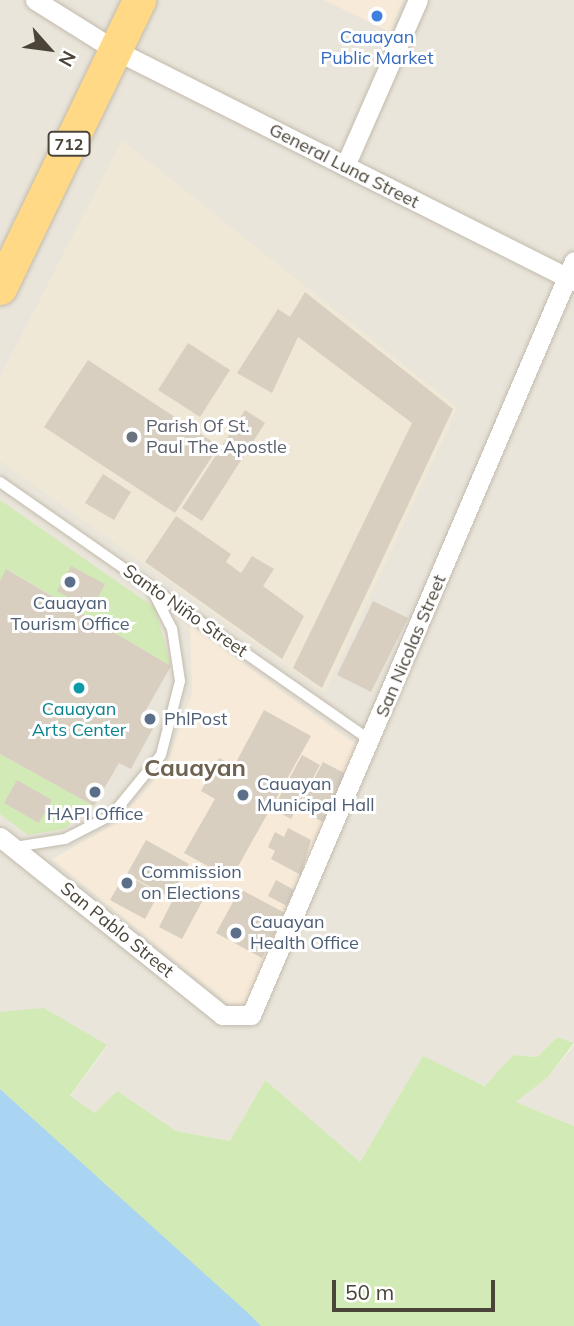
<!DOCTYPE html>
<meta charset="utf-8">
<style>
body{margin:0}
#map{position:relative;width:574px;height:1326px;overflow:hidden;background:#f6f3ec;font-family:Mulish,sans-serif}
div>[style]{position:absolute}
.residential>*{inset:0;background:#eae5da}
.commercial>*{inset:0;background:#f7ead8}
.education>*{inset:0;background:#efe8d6}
.green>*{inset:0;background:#d2eab5}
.water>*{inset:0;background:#a9d4f2}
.building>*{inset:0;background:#d8cfc1}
.roads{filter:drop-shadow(0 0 2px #c2bbae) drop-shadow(0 0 2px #c2bbae)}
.service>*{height:10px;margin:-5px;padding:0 5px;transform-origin:5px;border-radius:5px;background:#fff}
.minor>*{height:19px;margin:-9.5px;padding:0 9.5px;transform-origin:9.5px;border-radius:9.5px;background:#fff}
.trunk>*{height:33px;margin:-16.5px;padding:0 16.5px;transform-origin:16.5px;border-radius:16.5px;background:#ffd985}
.dots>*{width:19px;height:19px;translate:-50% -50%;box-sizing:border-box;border:4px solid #fff;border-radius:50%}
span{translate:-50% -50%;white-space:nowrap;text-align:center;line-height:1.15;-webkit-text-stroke:6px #fff;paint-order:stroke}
.shield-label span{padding:2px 5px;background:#fff;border:2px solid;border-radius:5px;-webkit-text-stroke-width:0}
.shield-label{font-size:16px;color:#4b4439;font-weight:700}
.shop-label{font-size:18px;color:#366cbe}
.street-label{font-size:18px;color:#4b4439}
.worship-label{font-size:18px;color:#5b616d}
.left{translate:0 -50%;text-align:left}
.service-label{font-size:18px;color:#4e5e75}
.culture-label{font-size:18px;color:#0d838f}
.district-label{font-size:24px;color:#6e6250;font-weight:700}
.north{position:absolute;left:14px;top:14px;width:70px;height:70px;-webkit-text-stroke:5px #fff;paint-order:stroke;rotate:118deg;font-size:19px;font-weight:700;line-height:28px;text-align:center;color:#4b4439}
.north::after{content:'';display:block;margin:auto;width:24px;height:32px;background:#4b4439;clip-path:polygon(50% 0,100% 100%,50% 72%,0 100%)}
.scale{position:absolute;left:332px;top:1280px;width:163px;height:32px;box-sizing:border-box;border:4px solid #4b4439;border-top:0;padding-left:9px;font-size:21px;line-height:24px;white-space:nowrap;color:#4b4439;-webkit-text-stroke:5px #fff;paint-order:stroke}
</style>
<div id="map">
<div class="residential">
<i style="clip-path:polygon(0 0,574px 0,574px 1043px,557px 1037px,537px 1057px,513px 1055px,486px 1086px,423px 1057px,360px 1162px,265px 1080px,230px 1141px,176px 1131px,117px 1092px,95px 1113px,70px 1097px,107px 1046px,0 1012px)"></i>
<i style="clip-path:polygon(574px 1045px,574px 1126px,516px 1102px,548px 1077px)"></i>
</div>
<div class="commercial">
<i style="clip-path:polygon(324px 0,403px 0,390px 32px)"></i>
<i style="clip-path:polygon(190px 625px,361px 748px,250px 1005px,234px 1008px,52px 859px,115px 824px,166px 767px,192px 693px)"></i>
</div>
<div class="education">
<i style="clip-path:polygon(122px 140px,458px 408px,325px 693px,0 461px,0 377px)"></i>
</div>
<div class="green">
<i style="clip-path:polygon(0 500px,155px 608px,171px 666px,7px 569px,0 581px)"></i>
<i style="clip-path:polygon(0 754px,94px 806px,64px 829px,28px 835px,0 814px)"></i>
<i style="clip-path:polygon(44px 1008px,107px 1045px,70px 1096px,95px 1113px,117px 1091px,176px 1131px,230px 1141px,265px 1080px,360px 1162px,423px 1056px,485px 1086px,513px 1055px,537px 1057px,557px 1037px,574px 1043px,548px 1077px,516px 1102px,574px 1126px,574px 1326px,261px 1326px,0 1089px,0 1012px)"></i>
</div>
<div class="water">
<i style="clip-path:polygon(0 1089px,248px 1313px,261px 1326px,0 1326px)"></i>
</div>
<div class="building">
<i style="clip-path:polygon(305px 292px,453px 409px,322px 688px,293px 668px,412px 423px,298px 337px,272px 393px,237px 373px,278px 309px,290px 317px)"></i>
<i style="clip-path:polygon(188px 343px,230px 370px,200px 417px,158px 390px)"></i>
<i style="clip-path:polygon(88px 360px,219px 446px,175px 513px,44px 427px)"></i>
<i style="clip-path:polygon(245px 410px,265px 423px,202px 521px,182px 508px)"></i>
<i style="clip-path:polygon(103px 474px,131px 492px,114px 520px,85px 503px)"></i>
<i style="clip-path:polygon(176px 516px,231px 554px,226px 562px,241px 573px,252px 556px,274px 569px,263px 586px,304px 616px,282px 659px,145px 562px)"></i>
<i style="clip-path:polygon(71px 566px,105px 584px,91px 610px,57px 591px)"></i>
<i style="clip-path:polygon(6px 569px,171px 666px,146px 710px,159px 717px,131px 769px,119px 763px,94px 806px,0 754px,0 581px)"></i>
<i style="clip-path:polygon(373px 601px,408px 618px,371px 692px,337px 675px)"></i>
<i style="clip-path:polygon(264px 710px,311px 736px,231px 879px,184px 853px,215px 799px,201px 791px,219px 758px,234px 766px)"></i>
<i style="clip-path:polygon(302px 755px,320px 765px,291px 819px,273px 809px)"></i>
<i style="clip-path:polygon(323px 762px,348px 775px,323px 822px,298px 809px)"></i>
<i style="clip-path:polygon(17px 780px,52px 800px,39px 823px,4px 803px)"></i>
<i style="clip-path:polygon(288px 828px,311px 840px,301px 875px,271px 859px,275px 851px,268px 847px,275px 832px,284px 837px)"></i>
<i style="clip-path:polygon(146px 840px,189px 864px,170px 898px,127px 874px)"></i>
<i style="clip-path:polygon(125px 874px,159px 893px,145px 919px,110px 900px)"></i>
<i style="clip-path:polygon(276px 880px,294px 890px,287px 906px,268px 896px)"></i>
<i style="clip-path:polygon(180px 886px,204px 898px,182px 939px,159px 927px)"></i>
<i style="clip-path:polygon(240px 889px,285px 913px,262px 958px,216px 933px)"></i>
</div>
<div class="roads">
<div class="service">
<i style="left:0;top:482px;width:451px;rotate:34.9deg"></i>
<i style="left:15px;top:847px;width:51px;rotate:-9.1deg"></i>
<i style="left:65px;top:839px;width:53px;rotate:-27.1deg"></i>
<i style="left:112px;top:815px;width:77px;rotate:-50.8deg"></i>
<i style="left:161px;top:755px;width:76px;rotate:-75.6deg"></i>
<i style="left:180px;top:681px;width:53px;rotate:-98.7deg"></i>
<i style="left:172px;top:629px;width:44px;rotate:-117.1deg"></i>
</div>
<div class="minor">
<i style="left:35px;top:0;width:94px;rotate:32deg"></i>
<i style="left:115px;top:50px;width:514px;rotate:26.71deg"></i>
<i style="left:345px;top:166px;width:181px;rotate:-66.3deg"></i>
<i style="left:0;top:837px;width:285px;rotate:38.7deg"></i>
<i style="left:222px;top:1015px;width:29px"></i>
<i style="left:251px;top:1015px;width:820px;rotate:-66.81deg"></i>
</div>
<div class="trunk">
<i style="left:0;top:288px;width:320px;rotate:-64.2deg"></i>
</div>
</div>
<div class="dots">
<i style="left:377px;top:16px;background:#3f7fe0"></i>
<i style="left:132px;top:437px;background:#6b7280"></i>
<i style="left:70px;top:582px;background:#5c6f8a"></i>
<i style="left:79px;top:688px;background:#0f9aa8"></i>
<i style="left:150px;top:719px;background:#5c6f8a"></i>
<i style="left:95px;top:792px;background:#5c6f8a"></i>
<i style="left:243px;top:795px;background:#5c6f8a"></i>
<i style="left:127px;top:883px;background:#5c6f8a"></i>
<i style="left:236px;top:933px;background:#5c6f8a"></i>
</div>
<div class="shield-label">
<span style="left:69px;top:144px">712</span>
</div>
<div class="shop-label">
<span style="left:377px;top:48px">Cauayan<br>Public Market</span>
</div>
<div class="street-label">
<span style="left:344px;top:166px;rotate:27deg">General Luna Street</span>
<span style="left:185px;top:611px;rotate:35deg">Santo Niño Street</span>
<span style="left:411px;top:646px;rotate:-67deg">San Nicolas Street</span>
<span style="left:117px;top:930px;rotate:39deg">San Pablo Street</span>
</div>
<div class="worship-label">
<span class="left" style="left:146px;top:437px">Parish Of St.<br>Paul The Apostle</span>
</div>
<div class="service-label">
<span style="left:70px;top:614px">Cauayan<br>Tourism Office</span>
<span class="left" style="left:164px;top:719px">PhlPost</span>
<span class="left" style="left:257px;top:795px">Cauayan<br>Municipal Hall</span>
<span style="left:95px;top:814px">HAPI Office</span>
<span class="left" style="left:141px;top:883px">Commission<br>on Elections</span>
<span class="left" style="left:250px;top:933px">Cauayan<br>Health Office</span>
</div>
<div class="culture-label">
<span style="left:79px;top:720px">Cauayan<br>Arts Center</span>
</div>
<div class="district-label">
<span style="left:195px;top:768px">Cauayan</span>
</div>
<div class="north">N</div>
<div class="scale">50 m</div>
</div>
